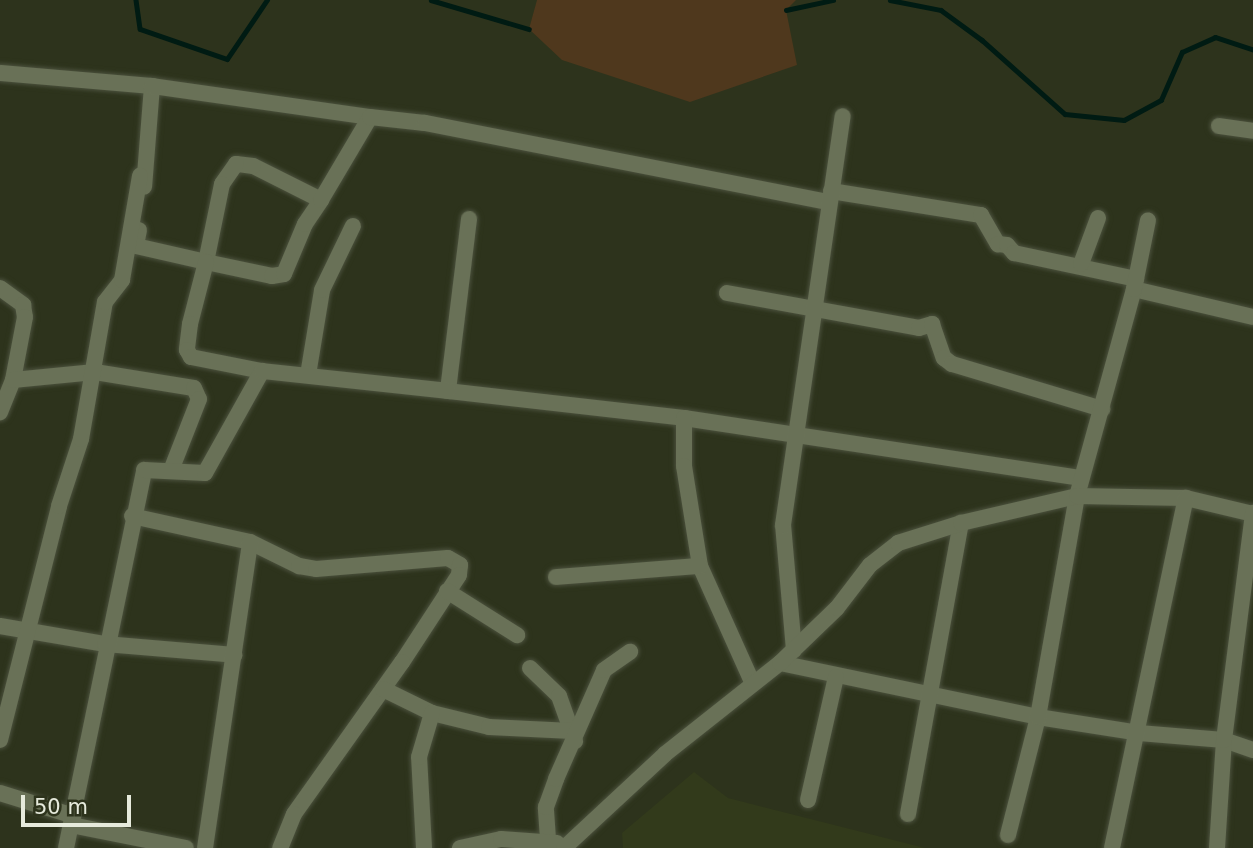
<!DOCTYPE html>
<style>
body{margin:0}
#map{position:relative;width:1253px;height:848px;overflow:hidden;background:#2d331c;font-family:"DejaVu Sans",sans-serif}
div>[style]{position:absolute}
.built>*{inset:0;background:#323a1b}
.green>*{inset:0;background:#4f381d}
.stream>*{height:4.5px;margin:-2.25px;padding:0 2.25px;transform-origin:2.25px;border-radius:2.25px;background:#001b13}
.roads{filter:drop-shadow(0 0 2px #4b513d) drop-shadow(0 0 2px #4b513d)}
.minor>*{height:16px;margin:-8px;padding:0 8px;transform-origin:8px;border-radius:8px;background:#697157}
span{translate:-50% -50%;white-space:nowrap;text-align:center;line-height:1.15;-webkit-text-stroke:5px #2d331c;paint-order:stroke}
.scale{position:absolute;left:21px;top:795px;width:110px;height:32px;box-sizing:border-box;border:4px solid #e6eadc;border-top:0;padding-left:9px;font-size:21px;line-height:24px;white-space:nowrap;color:#e6eadc;-webkit-text-stroke:5px #2d331c;paint-order:stroke}
</style>
<div id="map">
<div class="built">
<i style="clip-path:polygon(694px 772px,728px 798px,925px 848px,623px 848px,622px 833px)"></i>
</div>
<div class="green">
<i style="clip-path:polygon(537px 0,796px 0,786px 10px,797px 65px,690px 102px,562px 60px,529px 29px)"></i>
</div>
<div class="stream">
<i style="left:136px;top:0;width:29px;rotate:82deg"></i>
<i style="left:140px;top:29px;width:92px;rotate:19deg"></i>
<i style="left:227px;top:59px;width:71px;rotate:-55.9deg"></i>
<i style="left:431px;top:0;width:102px;rotate:16.5deg"></i>
<i style="left:890px;top:0;width:52px;rotate:11.1deg"></i>
<i style="left:941px;top:10px;width:51px;rotate:36.2deg"></i>
<i style="left:982px;top:40px;width:111px;rotate:41.7deg"></i>
<i style="left:1065px;top:114px;width:59px;rotate:5.8deg"></i>
<i style="left:1124px;top:120px;width:42px;rotate:-28.4deg"></i>
<i style="left:1161px;top:100px;width:52px;rotate:-66.4deg"></i>
<i style="left:1182px;top:52px;width:36px;rotate:-24deg"></i>
<i style="left:1215px;top:37px;width:40px;rotate:18deg"></i>
<i style="left:786px;top:10px;width:48px;rotate:-12deg"></i>
</div>
<div class="roads">
<div class="minor">
<i style="left:0;top:73px;width:153px;rotate:4.9deg"></i>
<i style="left:152px;top:86px;width:101px;rotate:94.5deg"></i>
<i style="left:152px;top:86px;width:220px;rotate:8.1deg"></i>
<i style="left:1219px;top:126px;width:34px;rotate:8deg"></i>
<i style="left:831px;top:191px;width:152px;rotate:9.1deg"></i>
<i style="left:981px;top:215px;width:34px;rotate:60deg"></i>
<i style="left:998px;top:244px;width:9px;rotate:6deg"></i>
<i style="left:1007px;top:245px;width:11px;rotate:49deg"></i>
<i style="left:1014px;top:253px;width:125px;rotate:12deg"></i>
<i style="left:321px;top:200px;width:76px;rotate:-153.4deg"></i>
<i style="left:253px;top:166px;width:17px;rotate:-173deg"></i>
<i style="left:236px;top:164px;width:24px;rotate:125deg"></i>
<i style="left:222px;top:184px;width:80px;rotate:101.6deg"></i>
<i style="left:206px;top:262px;width:67px;rotate:12deg"></i>
<i style="left:272px;top:276px;width:12px;rotate:-9deg"></i>
<i style="left:284px;top:274px;width:54px;rotate:-67.2deg"></i>
<i style="left:305px;top:224px;width:29px;rotate:-56deg"></i>
<i style="left:321px;top:200px;width:96px;rotate:-59.4deg"></i>
<i style="left:370px;top:117px;width:55px;rotate:6.2deg"></i>
<i style="left:425px;top:123px;width:412px;rotate:11.1deg"></i>
<i style="left:469px;top:219px;width:173px;rotate:97deg"></i>
<i style="left:448px;top:391px;width:238px;rotate:6.5deg"></i>
<i style="left:684px;top:418px;width:402px;rotate:8.6deg"></i>
<i style="left:139px;top:230px;width:16px;rotate:101deg"></i>
<i style="left:136px;top:246px;width:72px;rotate:12.9deg"></i>
<i style="left:206px;top:262px;width:64px;rotate:104.5deg"></i>
<i style="left:190px;top:324px;width:26px;rotate:97deg"></i>
<i style="left:187px;top:350px;width:8px;rotate:60deg"></i>
<i style="left:191px;top:357px;width:72px;rotate:11.2deg"></i>
<i style="left:1081px;top:264px;width:49px;rotate:-69.7deg"></i>
<i style="left:0;top:288px;width:29px;rotate:36deg"></i>
<i style="left:23px;top:305px;width:12px;rotate:81deg"></i>
<i style="left:25px;top:317px;width:64px;rotate:100.8deg"></i>
<i style="left:13px;top:380px;width:35px;rotate:112deg"></i>
<i style="left:1134px;top:289px;width:122px;rotate:13.2deg"></i>
<i style="left:727px;top:293px;width:195px;rotate:10.3deg"></i>
<i style="left:919px;top:328px;width:14px;rotate:-17deg"></i>
<i style="left:932px;top:324px;width:36px;rotate:71deg"></i>
<i style="left:944px;top:358px;width:10px;rotate:37deg"></i>
<i style="left:952px;top:364px;width:157px;rotate:16.7deg"></i>
<i style="left:308px;top:375px;width:86px;rotate:-80.6deg"></i>
<i style="left:322px;top:290px;width:71px;rotate:-64.2deg"></i>
<i style="left:13px;top:380px;width:82px;rotate:-5.6deg"></i>
<i style="left:95px;top:372px;width:100px;rotate:9.2deg"></i>
<i style="left:194px;top:388px;width:12px;rotate:66deg"></i>
<i style="left:199px;top:399px;width:74px;rotate:111.4deg"></i>
<i style="left:684px;top:418px;width:48px;rotate:90deg"></i>
<i style="left:684px;top:466px;width:101px;rotate:80.9deg"></i>
<i style="left:700px;top:566px;width:129px;rotate:65.8deg"></i>
<i style="left:132px;top:516px;width:121px;rotate:12.4deg"></i>
<i style="left:250px;top:542px;width:55px;rotate:26.1deg"></i>
<i style="left:299px;top:566px;width:17px;rotate:10deg"></i>
<i style="left:316px;top:569px;width:132px;rotate:-4.8deg"></i>
<i style="left:448px;top:558px;width:14px;rotate:30deg"></i>
<i style="left:460px;top:565px;width:10px;rotate:96deg"></i>
<i style="left:459px;top:575px;width:104px;rotate:123.2deg"></i>
<i style="left:402px;top:662px;width:186px;rotate:125.4deg"></i>
<i style="left:294px;top:814px;width:37px;rotate:112deg"></i>
<i style="left:556px;top:577px;width:144px;rotate:-4.4deg"></i>
<i style="left:447px;top:591px;width:83px;rotate:32.2deg"></i>
<i style="left:0;top:626px;width:107px;rotate:9.7deg"></i>
<i style="left:105px;top:644px;width:130px;rotate:4.8deg"></i>
<i style="left:794px;top:650px;width:125px;rotate:-95deg"></i>
<i style="left:783px;top:525px;width:413px;rotate:-81.7deg"></i>
<i style="left:780px;top:663px;width:264px;rotate:11.8deg"></i>
<i style="left:1038px;top:717px;width:102px;rotate:9deg"></i>
<i style="left:1139px;top:733px;width:85px;rotate:4.7deg"></i>
<i style="left:1224px;top:740px;width:31px;rotate:19deg"></i>
<i style="left:530px;top:668px;width:40px;rotate:44deg"></i>
<i style="left:559px;top:696px;width:48px;rotate:70.4deg"></i>
<i style="left:383px;top:689px;width:55px;rotate:26.1deg"></i>
<i style="left:432px;top:713px;width:59px;rotate:13.8deg"></i>
<i style="left:489px;top:727px;width:83px;rotate:2.8deg"></i>
<i style="left:0;top:740px;width:241px;rotate:-75.8deg"></i>
<i style="left:59px;top:506px;width:71px;rotate:-71.8deg"></i>
<i style="left:81px;top:439px;width:139px;rotate:-80.1deg"></i>
<i style="left:105px;top:302px;width:28px;rotate:-52deg"></i>
<i style="left:122px;top:280px;width:106px;rotate:-80.2deg"></i>
<i style="left:0;top:793px;width:77px;rotate:17.3deg"></i>
<i style="left:808px;top:800px;width:126px;rotate:-77.2deg"></i>
<i style="left:908px;top:814px;width:296px;rotate:-79.7deg"></i>
<i style="left:71px;top:825px;width:117px;rotate:11.3deg"></i>
<i style="left:1008px;top:835px;width:122px;rotate:-75.7deg"></i>
<i style="left:1038px;top:717px;width:224px;rotate:-80deg"></i>
<i style="left:1077px;top:496px;width:215px;rotate:-74.6deg"></i>
<i style="left:1134px;top:289px;width:70px;rotate:-78.5deg"></i>
<i style="left:548px;top:839px;width:32px;rotate:-94deg"></i>
<i style="left:546px;top:807px;width:30px;rotate:-70deg"></i>
<i style="left:556px;top:779px;width:119px;rotate:-66.2deg"></i>
<i style="left:604px;top:670px;width:32px;rotate:-35deg"></i>
<i style="left:66px;top:848px;width:386px;rotate:-78.3deg"></i>
<i style="left:144px;top:470px;width:61px;rotate:2.8deg"></i>
<i style="left:205px;top:473px;width:117px;rotate:-60.8deg"></i>
<i style="left:262px;top:371px;width:187px;rotate:6.1deg"></i>
<i style="left:205px;top:848px;width:309px;rotate:-81.6deg"></i>
<i style="left:424px;top:848px;width:91px;rotate:-93.1deg"></i>
<i style="left:419px;top:757px;width:46px;rotate:-73.5deg"></i>
<i style="left:460px;top:848px;width:42px;rotate:-12.4deg"></i>
<i style="left:501px;top:839px;width:56px;rotate:4.1deg"></i>
<i style="left:564px;top:848px;width:138px;rotate:-42.9deg"></i>
<i style="left:665px;top:754px;width:147px;rotate:-38.4deg"></i>
<i style="left:780px;top:663px;width:79px;rotate:-44deg"></i>
<i style="left:837px;top:608px;width:54px;rotate:-52.5deg"></i>
<i style="left:870px;top:565px;width:36px;rotate:-38deg"></i>
<i style="left:898px;top:543px;width:66px;rotate:-17.6deg"></i>
<i style="left:961px;top:523px;width:119px;rotate:-13.1deg"></i>
<i style="left:1077px;top:496px;width:109px;rotate:1.1deg"></i>
<i style="left:1186px;top:498px;width:69px;rotate:13.4deg"></i>
<i style="left:1112px;top:848px;width:358px;rotate:-78.1deg"></i>
<i style="left:1217px;top:848px;width:108px;rotate:-86.3deg"></i>
<i style="left:1224px;top:740px;width:229px;rotate:-82.7deg"></i>
</div>
</div>
<div class="scale">50 m</div>
</div>
